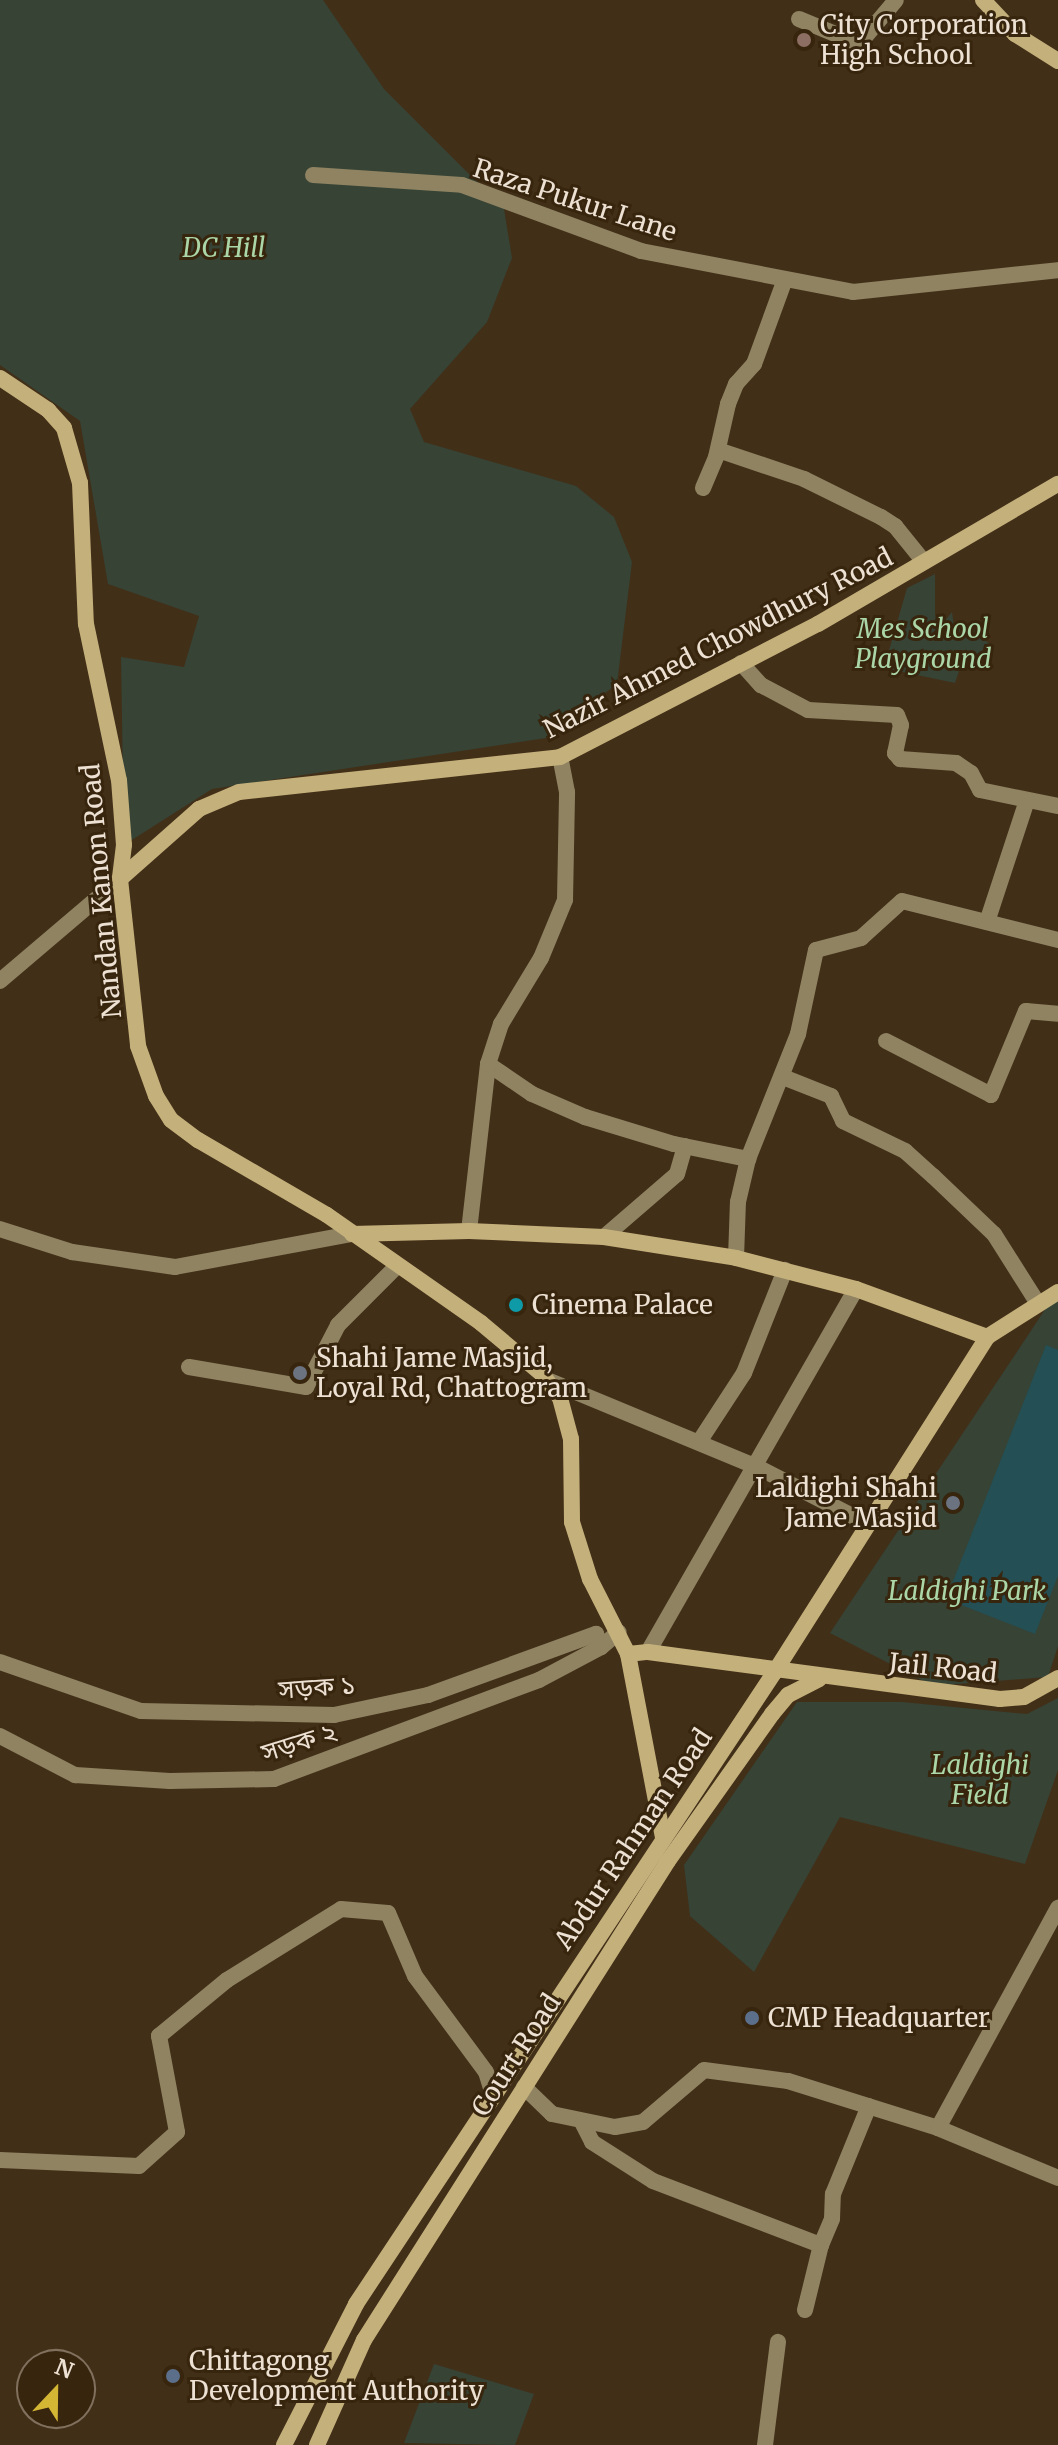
<!DOCTYPE html>
<meta charset="utf-8">
<style>
body{margin:0}
#map{position:relative;width:1058px;height:2445px;overflow:hidden;background:#422f18;font-family:Merriweather,"Noto Sans Bengali",serif}
div>[style]{position:absolute}
.green>*{inset:0;background:#364335}
.water>*{inset:0;background:#244f54}
.minor>*{height:16px;margin:-8px;padding:0 8px;transform-origin:8px;border-radius:8px;background:#8f8362}
.tertiary>*{height:16px;margin:-8px;padding:0 8px;transform-origin:8px;border-radius:8px;background:#8f8362}
.secondary>*{height:16px;margin:-8px;padding:0 8px;transform-origin:8px;border-radius:8px;background:#c4b07b}
.dots>*{width:22px;height:22px;translate:-50% -50%;box-sizing:border-box;border:4px solid #38250e;border-radius:50%}
span{translate:-50% -50%;white-space:nowrap;text-align:center;line-height:1.15;-webkit-text-stroke:6px #38250e;paint-order:stroke}
.poi-label{font-size:26px;color:#ede1d3}
.left{translate:0 -50%;text-align:left}
.right{translate:-100% -50%;text-align:right}
.street-label{font-size:26px;color:#ede1d3}
.park-label{font-size:26px;color:#abd6a7;font-style:italic}
.north{position:absolute;left:16px;top:2349px;width:80px;height:80px;box-sizing:border-box;background:#38250e;border:2px solid #80705d;border-radius:50%;rotate:22deg;font-size:22px;font-weight:700;line-height:32px;text-align:center;color:#ede1d3}
.north::after{content:'';display:block;margin:auto;width:28px;height:36px;background:#d4b635;clip-path:polygon(50% 0,100% 100%,50% 72%,0 100%)}
</style>
<div id="map">
<div class="green">
<i style="clip-path:polygon(0 0,323px 0,384px 89px,504px 209px,512px 258px,487px 322px,410px 409px,424px 442px,576px 486px,614px 517px,632px 562px,617px 684px,546px 738px,212px 789px,124px 845px,121px 657px,184px 667px,199px 616px,108px 584px,80px 421px,0 365px)"></i>
<i style="clip-path:polygon(935px 574px,935px 616px,944px 622px,952px 612px,954px 627px,968px 625px,991px 645px,961px 665px,955px 683px,884px 668px,907px 588px)"></i>
<i style="clip-path:polygon(1058px 1301px,1058px 1646px,1048px 1677px,933px 1686px,830px 1633px,1050px 1302px)"></i>
<i style="clip-path:polygon(1058px 1698px,1058px 1770px,1025px 1864px,840px 1817px,754px 1972px,690px 1916px,684px 1865px,797px 1702px,902px 1702px,1027px 1714px)"></i>
<i style="clip-path:polygon(434px 2364px,534px 2394px,515px 2445px,404px 2443px)"></i>
</div>
<div class="water">
<i style="clip-path:polygon(1046px 1345px,1058px 1350px,1058px 1576px,1035px 1634px,946px 1599px)"></i>
</div>
<div class="minor">
<i style="left:799px;top:19px;width:65px;rotate:22.6deg"></i>
<i style="left:859px;top:44px;width:57px;rotate:-49.9deg"></i>
<i style="left:313px;top:175px;width:149px;rotate:3.8deg"></i>
<i style="left:462px;top:185px;width:191px;rotate:20.2deg"></i>
<i style="left:641px;top:251px;width:216px;rotate:10.9deg"></i>
<i style="left:853px;top:292px;width:206px;rotate:-6.1deg"></i>
<i style="left:718px;top:450px;width:91px;rotate:18.6deg"></i>
<i style="left:804px;top:479px;width:86px;rotate:26.3deg"></i>
<i style="left:881px;top:517px;width:17px;rotate:33deg"></i>
<i style="left:895px;top:526px;width:46px;rotate:51.1deg"></i>
<i style="left:703px;top:488px;width:34px;rotate:-67deg"></i>
<i style="left:716px;top:457px;width:54px;rotate:-77.2deg"></i>
<i style="left:728px;top:404px;width:22px;rotate:-68deg"></i>
<i style="left:736px;top:384px;width:27px;rotate:-48deg"></i>
<i style="left:754px;top:364px;width:87px;rotate:-69.9deg"></i>
<i style="left:741px;top:663px;width:30px;rotate:48deg"></i>
<i style="left:761px;top:685px;width:53px;rotate:28deg"></i>
<i style="left:808px;top:710px;width:89px;rotate:3.2deg"></i>
<i style="left:897px;top:715px;width:11px;rotate:68deg"></i>
<i style="left:901px;top:725px;width:29px;rotate:102deg"></i>
<i style="left:895px;top:753px;width:8px;rotate:50deg"></i>
<i style="left:900px;top:759px;width:56px;rotate:4.1deg"></i>
<i style="left:956px;top:763px;width:18px;rotate:34deg"></i>
<i style="left:971px;top:773px;width:19px;rotate:62deg"></i>
<i style="left:980px;top:790px;width:80px;rotate:11.6deg"></i>
<i style="left:987px;top:922px;width:128px;rotate:-71.8deg"></i>
<i style="left:886px;top:1041px;width:118px;rotate:27.2deg"></i>
<i style="left:991px;top:1095px;width:91px;rotate:-67.4deg"></i>
<i style="left:1026px;top:1011px;width:32px;rotate:5deg"></i>
<i style="left:488px;top:1064px;width:53px;rotate:34.3deg"></i>
<i style="left:532px;top:1094px;width:58px;rotate:23.5deg"></i>
<i style="left:585px;top:1117px;width:93px;rotate:16.9deg"></i>
<i style="left:674px;top:1144px;width:76px;rotate:11.5deg"></i>
<i style="left:783px;top:1077px;width:52px;rotate:21.6deg"></i>
<i style="left:831px;top:1096px;width:28px;rotate:64deg"></i>
<i style="left:843px;top:1121px;width:69px;rotate:25.8deg"></i>
<i style="left:905px;top:1151px;width:38px;rotate:42deg"></i>
<i style="left:933px;top:1176px;width:84px;rotate:43.6deg"></i>
<i style="left:994px;top:1234px;width:80px;rotate:57.7deg"></i>
<i style="left:469px;top:1231px;width:168px;rotate:-83.5deg"></i>
<i style="left:488px;top:1064px;width:42px;rotate:-72deg"></i>
<i style="left:501px;top:1024px;width:77px;rotate:-58.8deg"></i>
<i style="left:541px;top:958px;width:63px;rotate:-67.5deg"></i>
<i style="left:565px;top:900px;width:108px;rotate:-88.9deg"></i>
<i style="left:567px;top:792px;width:36px;rotate:-101deg"></i>
<i style="left:604px;top:1237px;width:96px;rotate:-40.8deg"></i>
<i style="left:677px;top:1174px;width:29px;rotate:-74deg"></i>
<i style="left:736px;top:1258px;width:56px;rotate:-88deg"></i>
<i style="left:738px;top:1202px;width:44px;rotate:-76.9deg"></i>
<i style="left:748px;top:1159px;width:135px;rotate:-68.2deg"></i>
<i style="left:798px;top:1034px;width:86px;rotate:-77.9deg"></i>
<i style="left:816px;top:950px;width:47px;rotate:-14.9deg"></i>
<i style="left:861px;top:938px;width:55px;rotate:-42.1deg"></i>
<i style="left:902px;top:901px;width:161px;rotate:14deg"></i>
<i style="left:189px;top:1367px;width:119px;rotate:9.7deg"></i>
<i style="left:306px;top:1387px;width:70px;rotate:-62.7deg"></i>
<i style="left:338px;top:1325px;width:83px;rotate:-45deg"></i>
<i style="left:547px;top:1380px;width:225px;rotate:22.5deg"></i>
<i style="left:755px;top:1466px;width:125px;rotate:27.2deg"></i>
<i style="left:699px;top:1442px;width:82px;rotate:-56.9deg"></i>
<i style="left:744px;top:1373px;width:111px;rotate:-68.3deg"></i>
<i style="left:648px;top:1652px;width:418px;rotate:-60.2deg"></i>
<i style="left:0;top:1662px;width:149px;rotate:19.2deg"></i>
<i style="left:141px;top:1711px;width:193px;rotate:1.2deg"></i>
<i style="left:334px;top:1715px;width:96px;rotate:-12deg"></i>
<i style="left:428px;top:1695px;width:179px;rotate:-20deg"></i>
<i style="left:596px;top:1634px;width:14px;rotate:69deg"></i>
<i style="left:601px;top:1647px;width:23px;rotate:-40deg"></i>
<i style="left:0;top:1736px;width:85px;rotate:27.5deg"></i>
<i style="left:75px;top:1775px;width:95px;rotate:3.6deg"></i>
<i style="left:170px;top:1781px;width:104px;rotate:-1.1deg"></i>
<i style="left:274px;top:1779px;width:283px;rotate:-20.5deg"></i>
<i style="left:539px;top:1680px;width:70px;rotate:-28deg"></i>
<i style="left:524px;top:2087px;width:39px;rotate:44deg"></i>
<i style="left:552px;top:2114px;width:64px;rotate:11.7deg"></i>
<i style="left:615px;top:2127px;width:28px;rotate:-10deg"></i>
<i style="left:643px;top:2122px;width:80px;rotate:-40.4deg"></i>
<i style="left:704px;top:2070px;width:85px;rotate:7.5deg"></i>
<i style="left:788px;top:2081px;width:157px;rotate:17.4deg"></i>
<i style="left:938px;top:2128px;width:130px;rotate:22.6deg"></i>
<i style="left:583px;top:2124px;width:20px;rotate:63deg"></i>
<i style="left:592px;top:2142px;width:72px;rotate:32.6deg"></i>
<i style="left:653px;top:2181px;width:180px;rotate:20.9deg"></i>
<i style="left:821px;top:2245px;width:28px;rotate:-67deg"></i>
<i style="left:832px;top:2219px;width:25px;rotate:-88deg"></i>
<i style="left:833px;top:2194px;width:95px;rotate:-67.8deg"></i>
<i style="left:938px;top:2128px;width:251px;rotate:-61.4deg"></i>
<i style="left:0;top:2160px;width:139px;rotate:2.5deg"></i>
<i style="left:139px;top:2166px;width:51px;rotate:-41.8deg"></i>
<i style="left:177px;top:2132px;width:98px;rotate:-100.6deg"></i>
<i style="left:159px;top:2036px;width:88px;rotate:-39.5deg"></i>
<i style="left:227px;top:1980px;width:134px;rotate:-31.9deg"></i>
<i style="left:341px;top:1909px;width:47px;rotate:4.9deg"></i>
<i style="left:388px;top:1913px;width:69px;rotate:66.8deg"></i>
<i style="left:415px;top:1976px;width:119px;rotate:53.5deg"></i>
<i style="left:486px;top:2072px;width:24px;rotate:73deg"></i>
<i style="left:805px;top:2310px;width:67px;rotate:-76.2deg"></i>
<i style="left:765px;top:2445px;width:104px;rotate:-82.8deg"></i>
</div>
<div class="tertiary">
<i style="left:0;top:981px;width:157px;rotate:-40.4deg"></i>
<i style="left:0;top:1229px;width:76px;rotate:17.7deg"></i>
<i style="left:72px;top:1252px;width:104px;rotate:8.3deg"></i>
<i style="left:175px;top:1267px;width:180px;rotate:-10.6deg"></i>
</div>
<div class="secondary">
<i style="left:983px;top:0;width:47px;rotate:46.7deg"></i>
<i style="left:1015px;top:34px;width:51px;rotate:32.1deg"></i>
<i style="left:0;top:378px;width:58px;rotate:33.7deg"></i>
<i style="left:48px;top:410px;width:24px;rotate:48deg"></i>
<i style="left:64px;top:428px;width:57px;rotate:73.8deg"></i>
<i style="left:80px;top:483px;width:141px;rotate:87.6deg"></i>
<i style="left:86px;top:624px;width:159px;rotate:78.1deg"></i>
<i style="left:119px;top:780px;width:65px;rotate:85.6deg"></i>
<i style="left:124px;top:845px;width:34px;rotate:97deg"></i>
<i style="left:120px;top:879px;width:168px;rotate:83.8deg"></i>
<i style="left:138px;top:1046px;width:53px;rotate:70.2deg"></i>
<i style="left:156px;top:1096px;width:28px;rotate:58deg"></i>
<i style="left:171px;top:1120px;width:34px;rotate:37deg"></i>
<i style="left:198px;top:1140px;width:149px;rotate:30.2deg"></i>
<i style="left:327px;top:1215px;width:188px;rotate:35deg"></i>
<i style="left:481px;top:1323px;width:80px;rotate:39.9deg"></i>
<i style="left:542px;top:1374px;width:30px;rotate:53deg"></i>
<i style="left:560px;top:1398px;width:42px;rotate:75deg"></i>
<i style="left:571px;top:1439px;width:83px;rotate:89.3deg"></i>
<i style="left:572px;top:1522px;width:60px;rotate:72.5deg"></i>
<i style="left:590px;top:1579px;width:84px;rotate:63.1deg"></i>
<i style="left:628px;top:1654px;width:186px;rotate:79.2deg"></i>
<i style="left:120px;top:879px;width:106px;rotate:-41.5deg"></i>
<i style="left:199px;top:809px;width:43px;rotate:-23deg"></i>
<i style="left:239px;top:792px;width:323px;rotate:-6.2deg"></i>
<i style="left:560px;top:757px;width:290px;rotate:-27.3deg"></i>
<i style="left:818px;top:624px;width:278px;rotate:-30.3deg"></i>
<i style="left:352px;top:1234px;width:117px;rotate:-1.5deg"></i>
<i style="left:469px;top:1231px;width:135px;rotate:2.5deg"></i>
<i style="left:604px;top:1237px;width:134px;rotate:9deg"></i>
<i style="left:736px;top:1258px;width:124px;rotate:14.5deg"></i>
<i style="left:856px;top:1289px;width:140px;rotate:20.1deg"></i>
<i style="left:628px;top:1654px;width:20px;rotate:-6deg"></i>
<i style="left:648px;top:1652px;width:355px;rotate:7.6deg"></i>
<i style="left:1000px;top:1699px;width:24px;rotate:-5deg"></i>
<i style="left:1024px;top:1697px;width:39px;rotate:-29deg"></i>
<i style="left:284px;top:2445px;width:158px;rotate:-62.9deg"></i>
<i style="left:356px;top:2304px;width:757px;rotate:-56.48deg"></i>
<i style="left:774px;top:1673px;width:398px;rotate:-57.6deg"></i>
<i style="left:987px;top:1337px;width:84px;rotate:-32.4deg"></i>
<i style="left:317px;top:2445px;width:115px;rotate:-65.9deg"></i>
<i style="left:364px;top:2340px;width:567px;rotate:-57.6deg"></i>
<i style="left:668px;top:1861px;width:180px;rotate:-54.7deg"></i>
<i style="left:772px;top:1714px;width:25px;rotate:-50deg"></i>
<i style="left:788px;top:1695px;width:35px;rotate:-27deg"></i>
</div>
<div class="dots">
<i style="left:804px;top:40px;background:#8d6e63"></i>
<i style="left:516px;top:1305px;background:#0f9aa8"></i>
<i style="left:300px;top:1373px;background:#6b7280"></i>
<i style="left:953px;top:1503px;background:#6b7280"></i>
<i style="left:752px;top:2018px;background:#5c6f8a"></i>
<i style="left:173px;top:2376px;background:#5c6f8a"></i>
</div>
<div class="poi-label">
<span class="left" style="left:820px;top:40px">City Corporation<br>High School</span>
<span class="left" style="left:532px;top:1305px">Cinema Palace</span>
<span class="left" style="left:316px;top:1373px">Shahi Jame Masjid,<br>Loyal Rd, Chattogram</span>
<span class="right" style="left:937px;top:1503px">Laldighi Shahi<br>Jame Masjid</span>
<span class="left" style="left:768px;top:2018px">CMP Headquarter</span>
<span class="left" style="left:189px;top:2376px">Chittagong<br>Development Authority</span>
</div>
<div class="street-label">
<span style="left:575px;top:200px;rotate:18deg">Raza Pukur Lane</span>
<span style="left:718px;top:643px;rotate:-27deg">Nazir Ahmed Chowdhury Road</span>
<span style="left:101px;top:891px;rotate:-95deg">Nandan Kanon Road</span>
<span style="left:943px;top:1668px;rotate:6deg">Jail Road</span>
<span style="left:317px;top:1687px;rotate:-4deg">সড়ক ১</span>
<span style="left:299px;top:1742px;rotate:-17deg">সড়ক ২</span>
<span style="left:633px;top:1839px;rotate:-56deg">Abdur Rahman Road</span>
<span style="left:516px;top:2055px;rotate:-57deg">Court Road</span>
</div>
<div class="park-label">
<span style="left:224px;top:248px">DC Hill</span>
<span style="left:923px;top:644px">Mes School<br>Playground</span>
<span style="left:967px;top:1591px">Laldighi Park</span>
<span style="left:980px;top:1780px">Laldighi<br>Field</span>
</div>
<div class="north">N</div>
</div>
